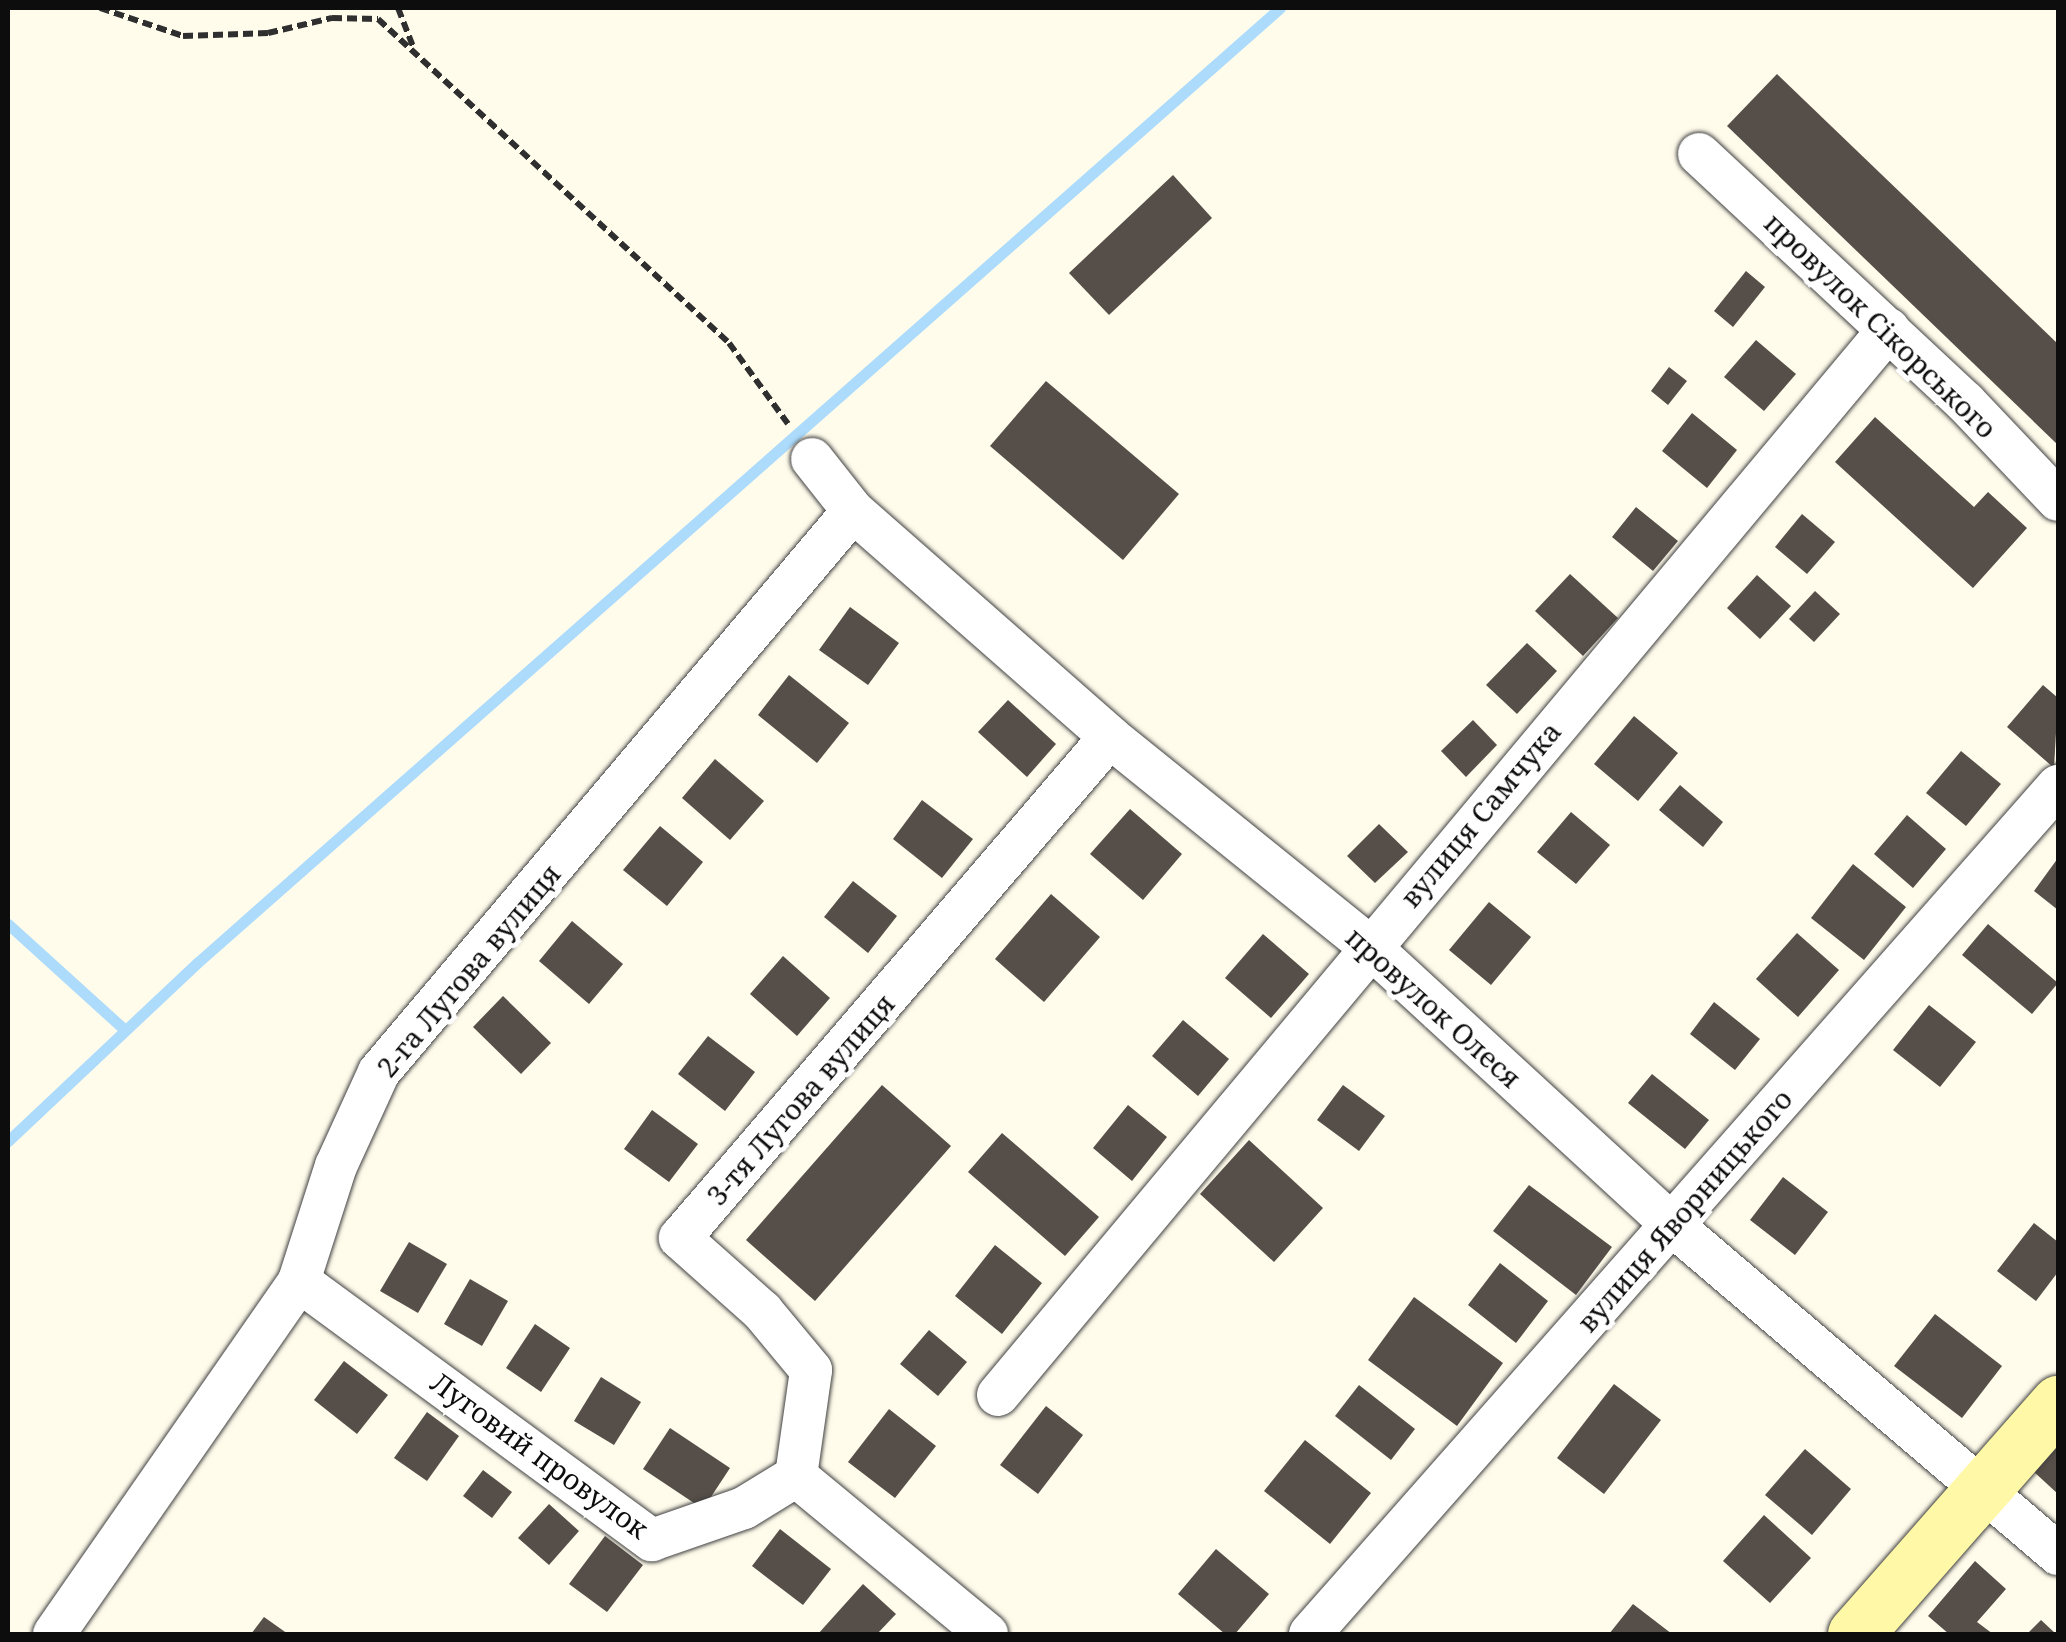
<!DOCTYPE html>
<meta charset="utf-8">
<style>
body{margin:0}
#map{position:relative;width:2066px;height:1642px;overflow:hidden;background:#fffcec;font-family:"Noto Serif",serif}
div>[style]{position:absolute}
.stream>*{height:11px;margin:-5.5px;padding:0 5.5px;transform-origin:5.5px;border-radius:5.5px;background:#acdbfc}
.building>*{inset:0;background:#564e48}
.path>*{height:6px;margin-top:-3px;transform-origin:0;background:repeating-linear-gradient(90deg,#2f2f2f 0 10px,transparent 0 15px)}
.roads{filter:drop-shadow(0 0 2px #404040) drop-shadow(0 0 2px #404040)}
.street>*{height:42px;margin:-21px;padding:0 21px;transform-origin:21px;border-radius:21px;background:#fff}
.secondary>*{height:55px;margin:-27.5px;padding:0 27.5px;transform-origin:27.5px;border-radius:27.5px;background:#fff9a7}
span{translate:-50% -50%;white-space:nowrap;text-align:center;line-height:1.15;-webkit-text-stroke:10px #fff;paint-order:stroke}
.street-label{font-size:28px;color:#0d0d0d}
.frame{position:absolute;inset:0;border:10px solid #0d0d0d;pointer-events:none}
</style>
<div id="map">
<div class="stream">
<i style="left:8px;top:924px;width:158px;rotate:42.2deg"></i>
<i style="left:8px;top:1141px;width:260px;rotate:-43.3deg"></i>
<i style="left:197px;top:963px;width:1444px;rotate:-41.41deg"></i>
</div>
<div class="building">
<i style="clip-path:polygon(1777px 74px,2058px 344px,2058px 445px,1727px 126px)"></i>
<i style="clip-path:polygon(1173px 175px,1212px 218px,1109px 315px,1069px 273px)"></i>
<i style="clip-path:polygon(1746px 271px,1765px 287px,1733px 327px,1714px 311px)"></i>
<i style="clip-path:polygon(1756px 340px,1796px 374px,1764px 411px,1724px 377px)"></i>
<i style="clip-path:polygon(1669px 367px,1687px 381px,1668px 405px,1651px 391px)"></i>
<i style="clip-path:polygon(1046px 381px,1179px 494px,1123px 560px,990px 446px)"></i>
<i style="clip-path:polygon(1692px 413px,1737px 450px,1707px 488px,1662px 451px)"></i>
<i style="clip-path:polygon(1875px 417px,1974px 507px,1988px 492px,2027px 528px,1973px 588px,1835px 462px)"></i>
<i style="clip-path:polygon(1636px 507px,1678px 541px,1653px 571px,1612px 537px)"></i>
<i style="clip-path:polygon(1802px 514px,1835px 542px,1807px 574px,1775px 547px)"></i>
<i style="clip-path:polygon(1570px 574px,1618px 618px,1583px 656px,1535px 611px)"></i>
<i style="clip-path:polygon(1757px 575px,1791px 606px,1760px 639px,1727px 608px)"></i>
<i style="clip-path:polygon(1815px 591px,1840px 614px,1814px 642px,1789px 619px)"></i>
<i style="clip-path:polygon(850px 607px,899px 643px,868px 685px,819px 650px)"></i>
<i style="clip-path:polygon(1527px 643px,1557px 671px,1517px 714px,1486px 685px)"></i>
<i style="clip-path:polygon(789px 675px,849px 723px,817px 763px,758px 715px)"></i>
<i style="clip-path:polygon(2043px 685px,2058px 698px,2054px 768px,2007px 727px)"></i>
<i style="clip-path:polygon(1008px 700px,1056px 744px,1027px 777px,978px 732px)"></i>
<i style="clip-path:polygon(1634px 716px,1678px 753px,1638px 801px,1594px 764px)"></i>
<i style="clip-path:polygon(1473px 720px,1497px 745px,1466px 777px,1441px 751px)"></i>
<i style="clip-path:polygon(1961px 751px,2001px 784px,1966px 826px,1926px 793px)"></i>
<i style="clip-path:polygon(715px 759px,764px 801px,730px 840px,682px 798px)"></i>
<i style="clip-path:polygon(1680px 785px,1723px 822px,1703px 847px,1659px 810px)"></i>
<i style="clip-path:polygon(922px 800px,973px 839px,942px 878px,893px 839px)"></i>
<i style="clip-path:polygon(1130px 809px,1182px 854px,1143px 900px,1090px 854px)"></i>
<i style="clip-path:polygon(1571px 812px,1610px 845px,1576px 884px,1537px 852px)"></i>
<i style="clip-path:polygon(1907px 815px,1946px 849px,1913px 888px,1874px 854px)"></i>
<i style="clip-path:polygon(1379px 824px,1408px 852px,1375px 883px,1347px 856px)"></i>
<i style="clip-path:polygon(660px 826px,703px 862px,667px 906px,623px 870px)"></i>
<i style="clip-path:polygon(2058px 858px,2058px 910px,2034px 891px)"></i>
<i style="clip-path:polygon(1853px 864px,1906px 907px,1864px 960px,1811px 918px)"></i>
<i style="clip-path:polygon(853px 881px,897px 916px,868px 953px,824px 917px)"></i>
<i style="clip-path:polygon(1051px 894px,1100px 937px,1044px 1002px,995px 959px)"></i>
<i style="clip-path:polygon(1489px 902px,1531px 937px,1491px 985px,1449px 950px)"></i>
<i style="clip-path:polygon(572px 921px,623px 964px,589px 1004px,539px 961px)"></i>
<i style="clip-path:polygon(1988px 924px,2058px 983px,2032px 1014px,1962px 955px)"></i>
<i style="clip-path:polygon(1797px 933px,1839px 970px,1798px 1017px,1756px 979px)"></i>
<i style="clip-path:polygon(1263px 934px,1309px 974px,1271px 1018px,1225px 978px)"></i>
<i style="clip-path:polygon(783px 956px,830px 998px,797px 1036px,750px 994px)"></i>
<i style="clip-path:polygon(503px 996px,551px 1043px,521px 1074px,473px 1027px)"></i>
<i style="clip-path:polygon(1714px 1002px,1760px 1039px,1735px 1070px,1690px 1034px)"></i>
<i style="clip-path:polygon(1929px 1005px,1976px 1042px,1940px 1087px,1893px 1050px)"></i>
<i style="clip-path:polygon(1183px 1020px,1229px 1059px,1198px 1096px,1152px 1056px)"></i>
<i style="clip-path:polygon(708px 1036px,755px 1072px,725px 1111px,678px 1074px)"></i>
<i style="clip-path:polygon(1652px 1074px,1709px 1120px,1685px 1149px,1628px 1103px)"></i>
<i style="clip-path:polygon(882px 1085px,951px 1146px,815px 1301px,746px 1240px)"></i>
<i style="clip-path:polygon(1343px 1085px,1385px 1116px,1359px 1151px,1317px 1120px)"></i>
<i style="clip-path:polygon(1128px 1105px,1167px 1137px,1132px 1181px,1093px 1148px)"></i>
<i style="clip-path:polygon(652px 1110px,698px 1144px,669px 1182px,624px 1149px)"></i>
<i style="clip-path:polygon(1002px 1133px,1099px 1217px,1065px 1256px,968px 1172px)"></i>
<i style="clip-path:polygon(1249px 1140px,1323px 1208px,1274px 1262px,1200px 1194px)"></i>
<i style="clip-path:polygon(1783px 1177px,1828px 1212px,1795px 1255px,1750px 1220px)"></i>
<i style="clip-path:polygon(1529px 1185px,1612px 1247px,1576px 1295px,1493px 1231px)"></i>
<i style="clip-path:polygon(2034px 1223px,2058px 1242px,2058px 1272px,2036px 1301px,1997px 1271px)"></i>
<i style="clip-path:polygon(409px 1242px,447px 1264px,418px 1313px,380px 1291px)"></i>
<i style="clip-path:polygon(995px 1245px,1042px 1283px,1002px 1334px,955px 1296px)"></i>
<i style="clip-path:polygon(1500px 1263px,1548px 1301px,1516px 1343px,1468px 1305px)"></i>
<i style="clip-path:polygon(470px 1279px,508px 1301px,482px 1346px,444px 1324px)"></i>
<i style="clip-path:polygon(1414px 1297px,1503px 1363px,1457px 1426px,1368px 1360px)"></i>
<i style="clip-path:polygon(1935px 1314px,2002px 1366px,1962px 1418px,1894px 1366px)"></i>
<i style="clip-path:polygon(535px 1324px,570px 1348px,541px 1392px,506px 1368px)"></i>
<i style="clip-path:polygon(929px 1330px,967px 1362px,938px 1396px,900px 1364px)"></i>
<i style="clip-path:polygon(344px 1361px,388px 1395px,357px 1434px,314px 1400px)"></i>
<i style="clip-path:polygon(601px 1377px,641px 1402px,614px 1445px,574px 1421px)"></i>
<i style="clip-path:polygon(1614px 1384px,1661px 1420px,1604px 1494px,1557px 1458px)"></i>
<i style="clip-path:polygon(1359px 1385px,1415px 1429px,1391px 1460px,1335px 1416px)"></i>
<i style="clip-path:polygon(1046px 1406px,1083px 1435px,1038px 1494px,1000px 1465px)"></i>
<i style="clip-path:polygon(889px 1409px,936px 1446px,895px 1498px,848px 1462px)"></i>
<i style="clip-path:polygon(427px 1412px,459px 1436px,427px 1481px,394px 1458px)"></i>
<i style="clip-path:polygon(670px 1428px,730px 1468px,703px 1509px,643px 1469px)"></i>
<i style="clip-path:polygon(1305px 1440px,1371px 1493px,1330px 1544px,1264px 1491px)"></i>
<i style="clip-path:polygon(2058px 1442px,2058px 1494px,2033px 1471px)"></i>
<i style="clip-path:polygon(1805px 1449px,1851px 1489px,1812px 1535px,1765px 1495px)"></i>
<i style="clip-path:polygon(483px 1470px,512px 1492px,492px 1518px,463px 1496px)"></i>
<i style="clip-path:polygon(549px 1504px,579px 1531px,549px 1565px,518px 1538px)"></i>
<i style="clip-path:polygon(1764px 1515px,1811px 1558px,1770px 1603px,1723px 1561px)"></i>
<i style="clip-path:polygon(780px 1529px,831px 1569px,803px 1605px,752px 1566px)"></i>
<i style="clip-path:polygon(605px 1536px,643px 1565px,607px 1612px,569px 1584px)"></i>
<i style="clip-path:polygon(1216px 1549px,1269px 1594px,1235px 1634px,1225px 1634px,1178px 1594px)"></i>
<i style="clip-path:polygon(1975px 1561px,2006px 1589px,1977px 1622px,1993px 1634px,1949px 1634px,1928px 1616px)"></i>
<i style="clip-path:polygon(863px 1584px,896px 1614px,877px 1634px,818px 1634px)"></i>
<i style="clip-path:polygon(1633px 1604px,1672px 1634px,1609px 1634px)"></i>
<i style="clip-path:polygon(264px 1617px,288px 1634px,251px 1634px)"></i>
<i style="clip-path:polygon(2041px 1620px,2056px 1634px,2027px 1634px)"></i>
</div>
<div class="path">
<i style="left:100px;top:8px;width:88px;rotate:18.6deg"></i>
<i style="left:183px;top:36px;width:85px;rotate:-2deg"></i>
<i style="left:268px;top:33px;width:66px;rotate:-13.2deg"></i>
<i style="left:332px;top:18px;width:46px;rotate:1.2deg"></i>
<i style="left:378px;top:19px;width:478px;rotate:42.7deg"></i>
<i style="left:729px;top:343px;width:100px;rotate:53.9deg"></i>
<i style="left:398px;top:8px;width:44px;rotate:68.7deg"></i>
</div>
<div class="roads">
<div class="street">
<i style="left:1699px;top:154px;width:364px;rotate:43deg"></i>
<i style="left:1965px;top:402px;width:135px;rotate:46.5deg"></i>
<i style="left:812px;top:459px;width:66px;rotate:51.7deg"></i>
<i style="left:853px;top:511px;width:342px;rotate:41.3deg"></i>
<i style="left:1110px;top:737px;width:333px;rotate:38.9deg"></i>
<i style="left:1369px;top:946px;width:410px;rotate:42.6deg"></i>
<i style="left:1671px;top:1224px;width:509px;rotate:40.45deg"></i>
<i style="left:299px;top:1281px;width:438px;rotate:36.3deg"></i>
<i style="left:652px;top:1540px;width:97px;rotate:-19.2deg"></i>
<i style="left:744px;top:1508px;width:61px;rotate:-31.6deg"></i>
<i style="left:998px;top:1395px;width:1389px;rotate:-50.11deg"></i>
<i style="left:796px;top:1476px;width:107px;rotate:-81.9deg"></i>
<i style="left:811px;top:1370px;width:77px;rotate:-129.7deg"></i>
<i style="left:762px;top:1311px;width:110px;rotate:-138.3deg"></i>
<i style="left:680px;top:1238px;width:660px;rotate:-49.36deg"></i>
<i style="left:796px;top:1476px;width:248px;rotate:39.6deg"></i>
<i style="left:54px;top:1634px;width:430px;rotate:-55.2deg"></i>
<i style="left:299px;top:1281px;width:121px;rotate:-72.2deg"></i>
<i style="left:336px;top:1166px;width:103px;rotate:-65.4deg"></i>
<i style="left:379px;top:1072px;width:734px;rotate:-49.8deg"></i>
<i style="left:1310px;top:1634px;width:1131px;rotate:-48.59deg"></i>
</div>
<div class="secondary">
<i style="left:1855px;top:1634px;width:308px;rotate:-48.7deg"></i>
</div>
</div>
<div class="street-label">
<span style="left:1881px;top:325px;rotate:44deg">провулок Сікорського</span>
<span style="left:1480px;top:814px;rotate:-50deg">вулиця Самчука</span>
<span style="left:468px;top:970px;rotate:-50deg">2-га Лугова вулиця</span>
<span style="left:1434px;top:1007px;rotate:42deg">провулок Олеся</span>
<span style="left:800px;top:1099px;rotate:-49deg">3-тя Лугова вулиця</span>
<span style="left:1684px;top:1210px;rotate:-49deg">вулиця Яворницького</span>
<span style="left:540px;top:1455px;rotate:36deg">Луговий провулок</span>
</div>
<div class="frame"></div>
</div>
